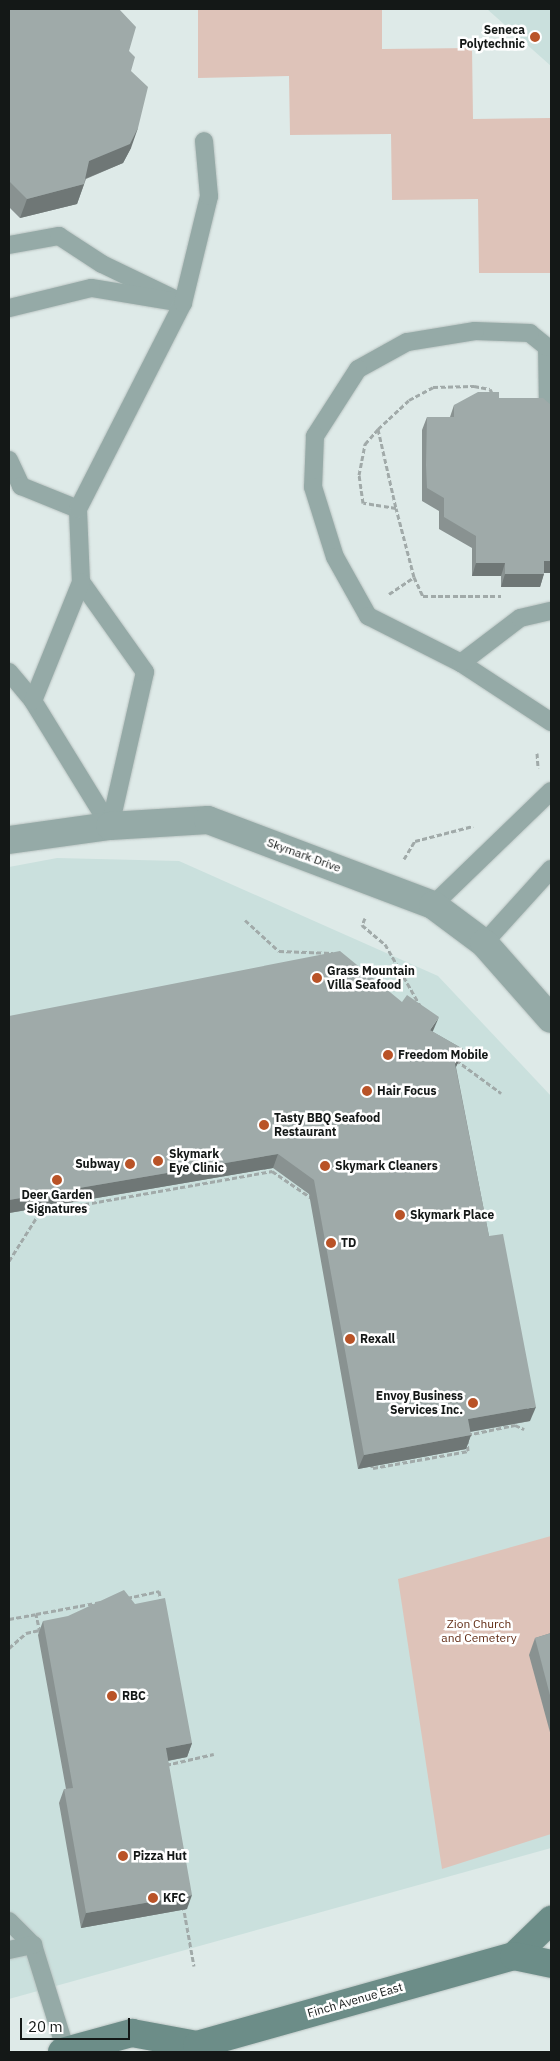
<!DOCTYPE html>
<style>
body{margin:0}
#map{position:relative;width:560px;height:2061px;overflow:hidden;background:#deeae8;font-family:"IBM Plex Sans",sans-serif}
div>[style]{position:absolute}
.built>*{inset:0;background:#cae0dd}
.green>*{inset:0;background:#dec3b9}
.path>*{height:3px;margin-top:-1.5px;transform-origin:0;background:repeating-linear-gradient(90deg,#a1aaa9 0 5px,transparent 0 7.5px)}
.roads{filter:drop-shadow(0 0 1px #bac4c2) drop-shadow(0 0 1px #bac4c2)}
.lane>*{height:18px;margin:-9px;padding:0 9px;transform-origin:9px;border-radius:9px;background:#95aaa7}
.street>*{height:28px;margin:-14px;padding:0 14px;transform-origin:14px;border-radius:14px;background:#95aaa7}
.secondary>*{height:28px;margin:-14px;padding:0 14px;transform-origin:14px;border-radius:14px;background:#6c8d88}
.wall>*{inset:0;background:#899291}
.shaded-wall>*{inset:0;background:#6f7776}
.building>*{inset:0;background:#9faaa9}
.dots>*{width:14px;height:14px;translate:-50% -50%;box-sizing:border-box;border:2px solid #fff;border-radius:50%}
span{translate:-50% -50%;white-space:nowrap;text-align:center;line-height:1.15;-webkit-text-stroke:5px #fff;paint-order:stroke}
.poi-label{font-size:12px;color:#141817;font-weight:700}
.right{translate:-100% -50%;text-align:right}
.left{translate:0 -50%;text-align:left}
.street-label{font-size:12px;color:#141817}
.park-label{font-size:12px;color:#612c15}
.frame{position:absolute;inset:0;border:10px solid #141817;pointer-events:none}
.scale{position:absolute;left:20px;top:2018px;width:110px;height:22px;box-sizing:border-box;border:2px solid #141817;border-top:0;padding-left:6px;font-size:15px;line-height:18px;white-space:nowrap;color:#141817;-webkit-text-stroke:4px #fff;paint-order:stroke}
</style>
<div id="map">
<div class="built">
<i style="clip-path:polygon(487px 9px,551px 9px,551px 66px)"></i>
<i style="clip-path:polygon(57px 858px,179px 861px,438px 976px,551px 1096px,551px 1848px,9px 1999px,9px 867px)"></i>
</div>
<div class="green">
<i style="clip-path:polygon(198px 9px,382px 9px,382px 49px,472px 48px,473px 119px,551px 118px,551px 273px,479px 273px,478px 199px,392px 200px,391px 134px,290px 135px,289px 76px,198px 78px)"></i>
<i style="clip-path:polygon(551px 1536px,551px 1834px,442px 1869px,398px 1579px)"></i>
</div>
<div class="path">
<i style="left:378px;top:429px;width:81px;rotate:77.2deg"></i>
<i style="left:396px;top:508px;width:33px;rotate:-171deg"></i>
<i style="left:363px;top:503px;width:28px;rotate:-98deg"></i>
<i style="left:359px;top:475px;width:32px;rotate:-79deg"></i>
<i style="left:365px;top:444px;width:20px;rotate:-49deg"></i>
<i style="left:378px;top:429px;width:42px;rotate:-43.1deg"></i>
<i style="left:409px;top:400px;width:27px;rotate:-28deg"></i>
<i style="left:433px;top:387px;width:41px;rotate:-1.4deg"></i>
<i style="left:474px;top:386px;width:16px;rotate:11deg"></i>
<i style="left:490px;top:389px;width:7px;rotate:63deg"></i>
<i style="left:414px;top:577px;width:21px;rotate:65deg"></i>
<i style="left:423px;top:596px;width:78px"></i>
<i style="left:389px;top:594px;width:30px;rotate:-34deg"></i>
<i style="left:414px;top:577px;width:71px;rotate:-104.6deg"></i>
<i style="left:537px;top:753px;width:15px;rotate:86deg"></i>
<i style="left:404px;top:859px;width:21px;rotate:-59deg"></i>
<i style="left:415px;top:841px;width:60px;rotate:-14.5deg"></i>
<i style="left:365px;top:918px;width:8px;rotate:113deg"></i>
<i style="left:362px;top:925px;width:30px;rotate:40deg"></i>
<i style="left:385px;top:944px;width:73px;rotate:60.3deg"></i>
<i style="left:245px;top:920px;width:46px;rotate:42.4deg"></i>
<i style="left:279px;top:951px;width:54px;rotate:2.1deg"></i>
<i style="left:456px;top:1060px;width:56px;rotate:36.3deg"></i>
<i style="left:9px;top:1261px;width:58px;rotate:-57.7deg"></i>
<i style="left:40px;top:1212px;width:236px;rotate:-10deg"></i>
<i style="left:272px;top:1171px;width:50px;rotate:34.3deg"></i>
<i style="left:467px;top:1435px;width:49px;rotate:-11.8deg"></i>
<i style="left:515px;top:1425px;width:10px;rotate:24deg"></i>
<i style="left:370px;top:1463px;width:6px;rotate:59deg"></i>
<i style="left:373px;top:1468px;width:97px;rotate:-10.1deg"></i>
<i style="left:468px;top:1451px;width:11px;rotate:-95deg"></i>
<i style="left:127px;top:1598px;width:33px;rotate:-12deg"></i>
<i style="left:159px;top:1591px;width:10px;rotate:79deg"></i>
<i style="left:9px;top:1619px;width:27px;rotate:-10deg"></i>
<i style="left:40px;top:1632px;width:18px;rotate:-103deg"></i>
<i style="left:36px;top:1614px;width:66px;rotate:-10.5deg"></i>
<i style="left:9px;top:1648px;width:23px;rotate:-41deg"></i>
<i style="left:26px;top:1633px;width:14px;rotate:-12deg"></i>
<i style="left:166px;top:1765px;width:49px;rotate:-12.9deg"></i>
<i style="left:183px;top:1905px;width:62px;rotate:79.8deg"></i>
</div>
<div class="roads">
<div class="lane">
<i style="left:9px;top:245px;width:51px;rotate:-10.2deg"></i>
<i style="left:59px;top:236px;width:51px;rotate:33.1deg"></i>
<i style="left:102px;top:264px;width:90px;rotate:25.7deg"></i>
<i style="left:183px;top:303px;width:93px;rotate:-170.7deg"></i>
<i style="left:91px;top:288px;width:84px;rotate:166.3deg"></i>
<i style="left:548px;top:408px;width:61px;rotate:-90.9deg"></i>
<i style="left:547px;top:347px;width:22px;rotate:-141deg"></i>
<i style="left:530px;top:333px;width:55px;rotate:-177.9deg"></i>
<i style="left:475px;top:331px;width:69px;rotate:170.8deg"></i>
<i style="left:407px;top:342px;width:56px;rotate:151.1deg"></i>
<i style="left:358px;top:369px;width:80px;rotate:122.7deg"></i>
<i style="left:315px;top:436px;width:51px;rotate:92.2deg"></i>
<i style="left:313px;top:487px;width:73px;rotate:72.6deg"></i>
<i style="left:335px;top:557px;width:68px;rotate:60.8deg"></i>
<i style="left:368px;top:616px;width:104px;rotate:26.8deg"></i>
<i style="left:461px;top:663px;width:108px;rotate:33.2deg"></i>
<i style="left:9px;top:460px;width:29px;rotate:65deg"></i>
<i style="left:21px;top:486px;width:61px;rotate:22deg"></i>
<i style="left:461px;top:663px;width:74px;rotate:-37.3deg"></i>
<i style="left:520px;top:618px;width:32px;rotate:-13deg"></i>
<i style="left:9px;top:672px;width:38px;rotate:50deg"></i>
<i style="left:33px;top:701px;width:147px;rotate:58.4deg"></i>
<i style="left:110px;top:826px;width:158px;rotate:-77.2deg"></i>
<i style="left:145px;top:672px;width:110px;rotate:-125.4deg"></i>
<i style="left:81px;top:582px;width:73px;rotate:-92.4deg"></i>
<i style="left:78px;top:509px;width:231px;rotate:-63deg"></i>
<i style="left:183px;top:303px;width:110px;rotate:-76.3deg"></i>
<i style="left:209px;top:196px;width:55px;rotate:-95.2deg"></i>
<i style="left:33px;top:701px;width:128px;rotate:-68deg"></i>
<i style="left:433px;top:905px;width:164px;rotate:-44deg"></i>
<i style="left:484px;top:943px;width:100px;rotate:-47.8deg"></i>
<i style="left:9px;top:1921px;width:34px;rotate:45deg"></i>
<i style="left:33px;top:1945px;width:111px;rotate:72.7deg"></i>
<i style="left:9px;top:1950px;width:25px;rotate:-12deg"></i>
</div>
<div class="street">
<i style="left:9px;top:840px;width:102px;rotate:-7.9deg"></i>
<i style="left:110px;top:826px;width:98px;rotate:-3.5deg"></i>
<i style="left:208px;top:820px;width:241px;rotate:20.7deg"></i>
<i style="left:433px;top:905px;width:64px;rotate:36.7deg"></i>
<i style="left:484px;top:943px;width:101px;rotate:48.6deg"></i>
</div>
<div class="secondary">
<i style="left:514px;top:1956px;width:52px;rotate:-44.2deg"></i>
<i style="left:62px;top:2052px;width:73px;rotate:-15.2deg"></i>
<i style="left:132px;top:2033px;width:66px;rotate:10.5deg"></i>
<i style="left:197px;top:2045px;width:329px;rotate:-15.7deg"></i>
<i style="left:514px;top:1956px;width:38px;rotate:12deg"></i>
</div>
</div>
<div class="wall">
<i style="clip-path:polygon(9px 9px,129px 51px,131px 71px,131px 148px,123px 163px,86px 179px,77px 204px,20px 218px,9px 207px)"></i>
<i style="clip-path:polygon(499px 398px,551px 573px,544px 573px,540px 587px,501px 587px,501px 576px,472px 576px,472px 548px,439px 529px,439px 511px,422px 501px,422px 430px,427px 417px,450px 417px,454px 405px)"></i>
<i style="clip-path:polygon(9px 1016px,433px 1032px,463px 1049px,456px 1067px,489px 1236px,530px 1421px,470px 1432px,471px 1435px,466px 1449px,358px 1469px,309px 1194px,273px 1168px,9px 1213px)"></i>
<i style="clip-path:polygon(43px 1621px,192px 1743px,187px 1757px,168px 1761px,187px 1909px,81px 1928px,59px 1803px,64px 1789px,66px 1789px,38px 1635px)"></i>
<i style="clip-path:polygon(551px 1633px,551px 1736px,529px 1655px,535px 1638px)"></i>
</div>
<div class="shaded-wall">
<i style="clip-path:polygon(138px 128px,131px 148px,123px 163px,82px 180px,89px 161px)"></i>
<i style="clip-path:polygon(84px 184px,77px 204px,20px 218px,27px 199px)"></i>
<i style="clip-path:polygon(544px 561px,551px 561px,551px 573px,540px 573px)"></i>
<i style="clip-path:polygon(476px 563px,505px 563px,501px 576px,472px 576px)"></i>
<i style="clip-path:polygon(505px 574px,544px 574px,540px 587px,501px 587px)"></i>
<i style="clip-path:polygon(439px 1017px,433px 1031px,425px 1045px,430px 1030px)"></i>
<i style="clip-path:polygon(463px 1049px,458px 1063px,450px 1078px,455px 1064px)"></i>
<i style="clip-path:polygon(278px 1154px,273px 1168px,9px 1213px,9px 1200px)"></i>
<i style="clip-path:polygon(536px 1407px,530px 1421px,463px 1433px,468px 1419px)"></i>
<i style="clip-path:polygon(471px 1435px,466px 1449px,358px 1469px,364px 1455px)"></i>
<i style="clip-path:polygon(192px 1743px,187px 1757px,161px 1762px,166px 1748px)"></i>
<i style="clip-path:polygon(192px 1895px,187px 1909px,81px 1928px,86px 1913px)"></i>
</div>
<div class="building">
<i style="clip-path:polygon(9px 9px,119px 9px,136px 27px,129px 51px,135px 57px,131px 71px,148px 87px,138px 128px,130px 144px,89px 161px,84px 184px,27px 199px,9px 181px)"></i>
<i style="clip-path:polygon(478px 392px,499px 392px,499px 398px,543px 398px,551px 405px,551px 561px,544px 561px,544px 574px,505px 574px,505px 563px,476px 563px,476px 536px,444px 517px,444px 498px,427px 488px,426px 465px,427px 417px,454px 417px,454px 405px)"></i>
<i style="clip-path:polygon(340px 951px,402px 1002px,407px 995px,439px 1017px,430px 1030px,463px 1049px,455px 1064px,489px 1236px,503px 1234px,536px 1407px,468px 1419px,471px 1435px,364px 1455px,314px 1180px,278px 1154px,9px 1200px,9px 1016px)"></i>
<i style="clip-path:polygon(124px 1590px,135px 1604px,165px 1598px,192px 1743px,166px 1748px,192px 1895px,86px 1913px,64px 1789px,73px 1788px,43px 1621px,68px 1616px)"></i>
<i style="clip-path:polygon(551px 1633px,551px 1699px,535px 1638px)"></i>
</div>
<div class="dots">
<i style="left:535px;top:37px;background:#b95327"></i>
<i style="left:317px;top:978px;background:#b95327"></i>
<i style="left:388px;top:1055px;background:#b95327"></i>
<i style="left:367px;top:1091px;background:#b95327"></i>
<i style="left:264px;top:1125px;background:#b95327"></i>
<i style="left:158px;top:1161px;background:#b95327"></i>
<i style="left:130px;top:1164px;background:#b95327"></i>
<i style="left:325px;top:1166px;background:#b95327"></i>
<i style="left:57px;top:1180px;background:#b95327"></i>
<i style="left:400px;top:1215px;background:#b95327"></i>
<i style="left:331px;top:1243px;background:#b95327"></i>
<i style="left:350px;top:1339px;background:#b95327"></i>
<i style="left:473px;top:1403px;background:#b95327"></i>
<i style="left:112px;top:1696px;background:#b95327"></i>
<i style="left:123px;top:1856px;background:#b95327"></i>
<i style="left:153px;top:1898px;background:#b95327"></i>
</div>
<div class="poi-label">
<span class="right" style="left:525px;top:37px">Seneca<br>Polytechnic</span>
<span class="left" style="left:327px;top:978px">Grass Mountain<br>Villa Seafood</span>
<span class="left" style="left:398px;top:1055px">Freedom Mobile</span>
<span class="left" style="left:377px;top:1091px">Hair Focus</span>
<span class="left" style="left:274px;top:1125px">Tasty BBQ Seafood<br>Restaurant</span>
<span class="left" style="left:169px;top:1161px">Skymark<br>Eye Clinic</span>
<span class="right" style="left:120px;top:1164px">Subway</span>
<span class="left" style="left:335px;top:1166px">Skymark Cleaners</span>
<span style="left:57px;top:1202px">Deer Garden<br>Signatures</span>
<span class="left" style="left:410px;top:1215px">Skymark Place</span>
<span class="left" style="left:341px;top:1243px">TD</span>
<span class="left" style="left:360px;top:1339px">Rexall</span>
<span class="right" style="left:463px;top:1403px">Envoy Business<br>Services Inc.</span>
<span class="left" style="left:122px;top:1696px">RBC</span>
<span class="left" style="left:133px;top:1856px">Pizza Hut</span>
<span class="left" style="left:163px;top:1898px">KFC</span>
</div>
<div class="street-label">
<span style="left:304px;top:855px;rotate:20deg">Skymark Drive</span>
<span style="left:355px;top:2000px;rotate:-16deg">Finch Avenue East</span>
</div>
<div class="park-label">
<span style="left:479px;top:1631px">Zion Church<br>and Cemetery</span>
</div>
<div class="frame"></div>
<div class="scale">20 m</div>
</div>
